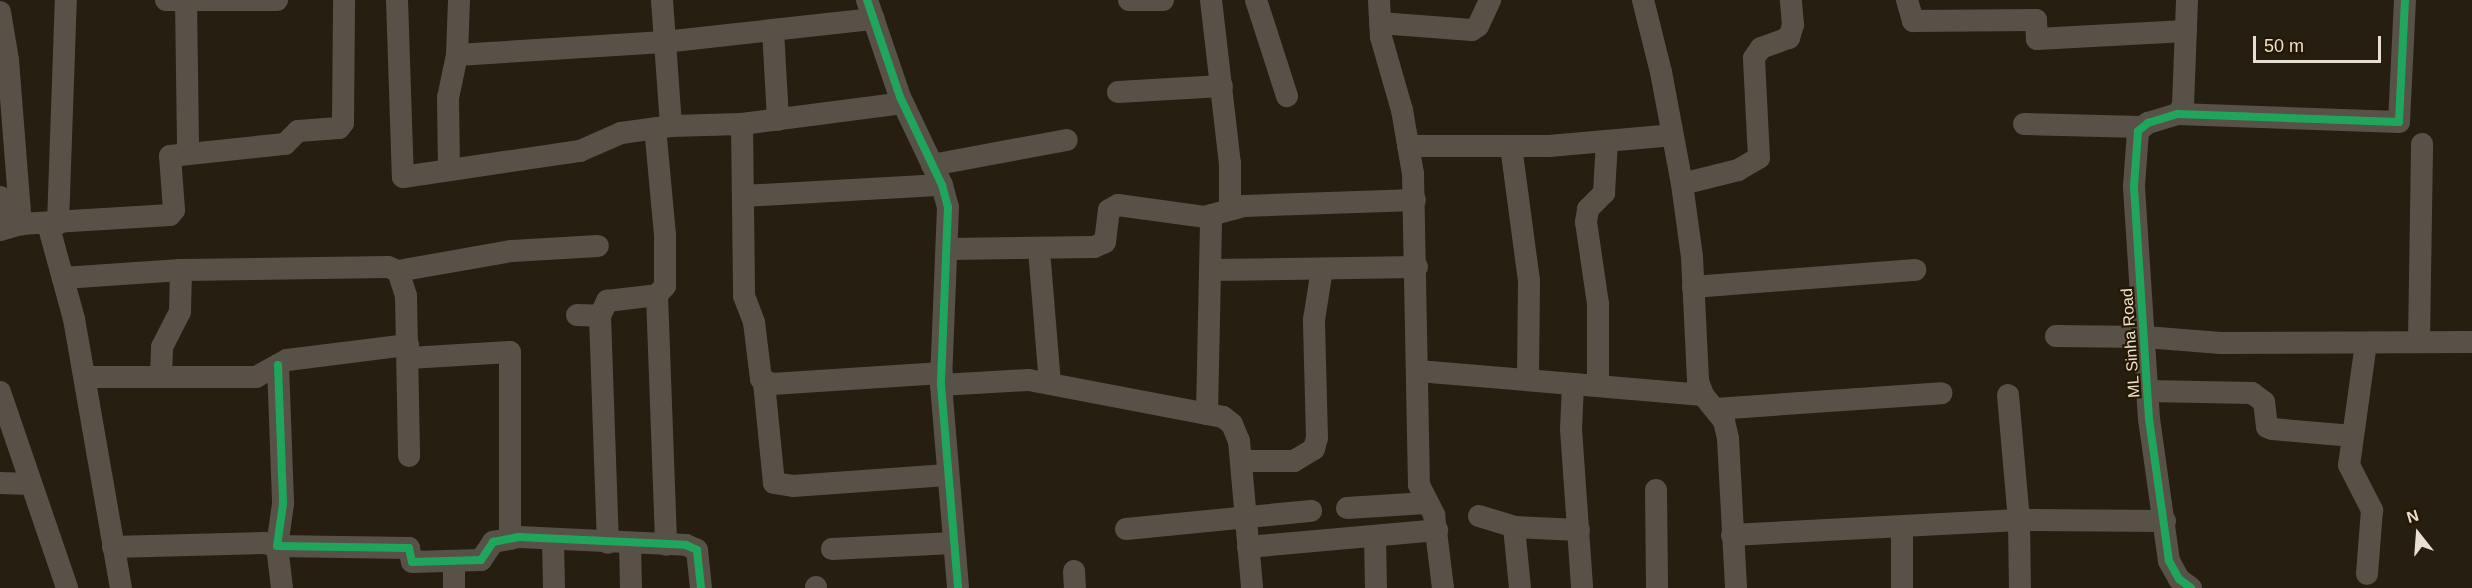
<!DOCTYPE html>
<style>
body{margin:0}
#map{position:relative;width:2472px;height:588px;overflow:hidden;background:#261e10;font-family:Arial,sans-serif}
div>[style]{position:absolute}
.minor>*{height:22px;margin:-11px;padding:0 11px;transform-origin:11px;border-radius:11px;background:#575147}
.cycleway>*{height:8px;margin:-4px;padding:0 4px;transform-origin:4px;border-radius:4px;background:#20a55d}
span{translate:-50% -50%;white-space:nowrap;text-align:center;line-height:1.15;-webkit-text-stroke:4.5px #261700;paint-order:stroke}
.street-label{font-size:16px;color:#eae0d1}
.north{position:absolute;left:2388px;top:504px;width:60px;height:60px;-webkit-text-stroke:4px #261700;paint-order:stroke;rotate:343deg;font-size:16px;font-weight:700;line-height:24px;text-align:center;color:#eae0d1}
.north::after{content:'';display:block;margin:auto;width:21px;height:27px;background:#eae0d1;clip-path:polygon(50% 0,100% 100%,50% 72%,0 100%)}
.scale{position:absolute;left:2253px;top:36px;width:128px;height:27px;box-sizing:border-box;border:3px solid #eae0d1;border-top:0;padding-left:8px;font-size:18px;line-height:21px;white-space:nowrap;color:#eae0d1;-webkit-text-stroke:4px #261700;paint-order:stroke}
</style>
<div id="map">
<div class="minor">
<i style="left:166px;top:0;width:111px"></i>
<i style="left:186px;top:0;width:152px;rotate:89.2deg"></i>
<i style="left:397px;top:0;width:177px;rotate:88.1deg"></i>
<i style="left:403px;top:177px;width:179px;rotate:-8.4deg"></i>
<i style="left:580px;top:151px;width:45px;rotate:-23.7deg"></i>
<i style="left:621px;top:133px;width:50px;rotate:-8deg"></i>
<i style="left:662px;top:0;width:126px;rotate:85.9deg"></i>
<i style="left:671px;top:126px;width:71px;rotate:-1.6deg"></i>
<i style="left:742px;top:124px;width:162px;rotate:-7.4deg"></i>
<i style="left:867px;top:0;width:102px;rotate:71.2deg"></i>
<i style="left:900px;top:97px;width:98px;rotate:64.5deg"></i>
<i style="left:942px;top:185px;width:23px;rotate:75deg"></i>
<i style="left:948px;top:207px;width:178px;rotate:92.3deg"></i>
<i style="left:941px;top:385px;width:204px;rotate:85.2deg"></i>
<i style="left:1129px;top:0;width:34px"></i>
<i style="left:1211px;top:0;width:164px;rotate:83.4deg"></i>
<i style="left:1230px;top:163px;width:44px;rotate:90deg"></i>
<i style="left:1256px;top:0;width:101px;rotate:72.1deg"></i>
<i style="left:1379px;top:0;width:37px;rotate:87deg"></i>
<i style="left:1381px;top:37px;width:76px;rotate:74deg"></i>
<i style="left:1402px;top:110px;width:65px;rotate:80.2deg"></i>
<i style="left:1413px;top:174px;width:311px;rotate:88.9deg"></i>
<i style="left:1419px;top:485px;width:34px;rotate:63deg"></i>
<i style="left:1434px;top:515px;width:74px;rotate:83deg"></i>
<i style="left:1643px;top:0;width:74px;rotate:76deg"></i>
<i style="left:1661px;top:72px;width:114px;rotate:79.4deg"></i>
<i style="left:1682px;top:184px;width:74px;rotate:82.2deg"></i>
<i style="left:1692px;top:257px;width:124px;rotate:87.2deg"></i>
<i style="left:1698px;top:381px;width:15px;rotate:70deg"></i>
<i style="left:1703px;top:395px;width:33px;rotate:51deg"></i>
<i style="left:1724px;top:421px;width:18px;rotate:77deg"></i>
<i style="left:1728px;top:439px;width:149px;rotate:86.9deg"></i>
<i style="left:1907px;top:0;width:22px;rotate:74deg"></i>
<i style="left:1913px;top:21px;width:123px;rotate:-0.5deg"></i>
<i style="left:2036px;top:20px;width:19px;rotate:87deg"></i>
<i style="left:2037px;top:39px;width:149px;rotate:-3.1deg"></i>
<i style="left:0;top:12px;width:49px;rotate:80.5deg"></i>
<i style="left:8px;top:60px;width:165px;rotate:85.5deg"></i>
<i style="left:21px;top:224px;width:22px;rotate:164deg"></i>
<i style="left:1380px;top:23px;width:92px;rotate:4.4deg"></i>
<i style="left:1472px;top:30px;width:7px;rotate:-34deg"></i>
<i style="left:1478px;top:26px;width:29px;rotate:-65deg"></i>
<i style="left:773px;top:30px;width:90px;rotate:86.8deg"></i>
<i style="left:457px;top:55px;width:207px;rotate:-3.6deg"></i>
<i style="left:664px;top:42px;width:211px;rotate:-6.3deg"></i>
<i style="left:1118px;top:92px;width:104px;rotate:-3.3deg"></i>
<i style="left:2178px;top:114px;width:10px;rotate:-61deg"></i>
<i style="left:2183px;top:105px;width:105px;rotate:-87.8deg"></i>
<i style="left:742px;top:124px;width:172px;rotate:89.3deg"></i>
<i style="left:744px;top:296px;width:28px;rotate:69deg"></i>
<i style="left:754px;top:322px;width:57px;rotate:83deg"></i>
<i style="left:761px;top:379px;width:12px;rotate:24deg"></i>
<i style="left:772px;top:384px;width:170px;rotate:-3.7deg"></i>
<i style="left:2024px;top:124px;width:117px;rotate:1.5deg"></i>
<i style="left:1408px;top:146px;width:141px"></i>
<i style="left:1549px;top:146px;width:114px;rotate:-5deg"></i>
<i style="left:1511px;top:146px;width:136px;rotate:82.4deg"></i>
<i style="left:1529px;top:281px;width:99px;rotate:90.6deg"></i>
<i style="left:932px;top:165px;width:137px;rotate:-10.5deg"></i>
<i style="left:449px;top:170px;width:72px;rotate:-90.8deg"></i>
<i style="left:448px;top:98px;width:44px;rotate:-78.2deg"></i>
<i style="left:457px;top:55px;width:55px;rotate:-87.9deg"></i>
<i style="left:1682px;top:184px;width:58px;rotate:-14deg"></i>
<i style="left:1738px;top:170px;width:24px;rotate:-30deg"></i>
<i style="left:1759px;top:158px;width:100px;rotate:-92.9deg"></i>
<i style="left:1754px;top:58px;width:12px;rotate:-55deg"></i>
<i style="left:1761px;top:48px;width:30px;rotate:-20deg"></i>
<i style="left:1789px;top:38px;width:14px;rotate:-73deg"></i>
<i style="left:1793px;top:25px;width:25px;rotate:-95deg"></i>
<i style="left:743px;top:196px;width:199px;rotate:-3.2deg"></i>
<i style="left:0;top:197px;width:32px;rotate:60deg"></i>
<i style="left:21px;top:224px;width:149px;rotate:-3.5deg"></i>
<i style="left:170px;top:215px;width:6px;rotate:-51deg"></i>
<i style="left:174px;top:210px;width:54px;rotate:-94.2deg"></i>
<i style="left:170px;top:156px;width:116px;rotate:-6deg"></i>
<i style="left:285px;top:144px;width:18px;rotate:-45deg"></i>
<i style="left:298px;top:131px;width:41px;rotate:-4.2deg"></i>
<i style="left:339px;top:128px;width:6px;rotate:-51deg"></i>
<i style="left:343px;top:123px;width:123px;rotate:-89.5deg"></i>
<i style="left:48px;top:224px;width:98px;rotate:74.7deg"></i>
<i style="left:74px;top:319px;width:273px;rotate:80.1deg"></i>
<i style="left:58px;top:224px;width:224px;rotate:-88deg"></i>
<i style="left:948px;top:249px;width:146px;rotate:-0.8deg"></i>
<i style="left:1094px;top:247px;width:12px;rotate:-24deg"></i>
<i style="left:1105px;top:242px;width:32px;rotate:-83deg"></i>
<i style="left:1109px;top:210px;width:10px;rotate:-29deg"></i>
<i style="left:1118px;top:205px;width:87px;rotate:7.9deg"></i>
<i style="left:1204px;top:217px;width:41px;rotate:-15.4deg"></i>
<i style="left:1244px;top:206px;width:171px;rotate:-2deg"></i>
<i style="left:1039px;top:250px;width:134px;rotate:85.3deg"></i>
<i style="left:1210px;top:270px;width:207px;rotate:-0.8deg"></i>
<i style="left:398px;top:271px;width:116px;rotate:-10deg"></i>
<i style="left:512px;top:251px;width:86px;rotate:-3.3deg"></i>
<i style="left:63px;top:278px;width:118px;rotate:-3.9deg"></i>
<i style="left:181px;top:270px;width:207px;rotate:-0.8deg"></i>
<i style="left:388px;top:267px;width:11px;rotate:22deg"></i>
<i style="left:398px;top:271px;width:26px;rotate:72deg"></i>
<i style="left:406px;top:296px;width:160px;rotate:88.9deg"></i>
<i style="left:1693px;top:287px;width:223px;rotate:-4.4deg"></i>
<i style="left:657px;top:295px;width:250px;rotate:87.9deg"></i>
<i style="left:577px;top:315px;width:23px;rotate:2deg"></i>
<i style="left:600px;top:316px;width:17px;rotate:-65deg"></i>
<i style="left:607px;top:301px;width:50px;rotate:-6.8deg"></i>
<i style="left:657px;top:295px;width:12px;rotate:-48deg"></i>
<i style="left:665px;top:286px;width:51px;rotate:-90deg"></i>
<i style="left:665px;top:235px;width:107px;rotate:-95.3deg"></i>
<i style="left:600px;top:316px;width:227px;rotate:88deg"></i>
<i style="left:2056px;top:336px;width:89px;rotate:0.6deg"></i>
<i style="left:2145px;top:337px;width:76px;rotate:4.5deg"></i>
<i style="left:2221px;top:343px;width:251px;rotate:-0.2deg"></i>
<i style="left:2419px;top:341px;width:197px;rotate:-89.1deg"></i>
<i style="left:2366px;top:343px;width:123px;rotate:97.9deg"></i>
<i style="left:2349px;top:465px;width:51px;rotate:62.9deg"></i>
<i style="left:2372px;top:510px;width:64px;rotate:94.5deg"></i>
<i style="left:409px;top:358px;width:101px;rotate:-3.4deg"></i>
<i style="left:510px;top:352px;width:187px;rotate:90deg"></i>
<i style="left:278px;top:365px;width:139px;rotate:87.9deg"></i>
<i style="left:283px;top:504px;width:42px;rotate:98.1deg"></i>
<i style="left:277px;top:546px;width:132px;rotate:0.9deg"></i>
<i style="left:409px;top:548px;width:14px;rotate:78deg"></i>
<i style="left:412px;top:562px;width:69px;rotate:-1.7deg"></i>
<i style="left:481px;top:560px;width:22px;rotate:-56deg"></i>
<i style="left:493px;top:542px;width:26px;rotate:-11deg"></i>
<i style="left:519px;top:537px;width:167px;rotate:2.7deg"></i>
<i style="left:686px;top:545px;width:12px;rotate:24deg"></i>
<i style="left:697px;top:550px;width:38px;rotate:84deg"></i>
<i style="left:1418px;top:371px;width:286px;rotate:4.8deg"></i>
<i style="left:85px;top:377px;width:171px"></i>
<i style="left:256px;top:377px;width:35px;rotate:-29deg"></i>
<i style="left:287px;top:360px;width:122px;rotate:-7.1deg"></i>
<i style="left:161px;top:377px;width:30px;rotate:-88deg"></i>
<i style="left:162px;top:347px;width:39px;rotate:-63deg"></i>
<i style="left:180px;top:312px;width:42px;rotate:-88.6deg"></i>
<i style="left:764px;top:383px;width:100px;rotate:84.3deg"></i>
<i style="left:774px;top:483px;width:19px;rotate:9deg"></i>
<i style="left:793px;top:486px;width:154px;rotate:-4.1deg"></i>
<i style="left:1573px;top:384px;width:45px;rotate:92.5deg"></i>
<i style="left:1571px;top:429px;width:159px;rotate:86deg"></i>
<i style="left:941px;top:385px;width:88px;rotate:-3.3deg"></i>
<i style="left:1029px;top:380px;width:197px;rotate:10.8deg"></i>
<i style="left:1223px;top:417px;width:11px;rotate:38deg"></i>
<i style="left:1232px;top:424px;width:18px;rotate:68deg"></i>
<i style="left:1239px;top:441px;width:148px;rotate:84.9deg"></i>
<i style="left:1598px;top:386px;width:82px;rotate:-90deg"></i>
<i style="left:1598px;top:304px;width:83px;rotate:-98.3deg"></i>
<i style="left:1586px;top:222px;width:13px;rotate:-81deg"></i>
<i style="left:1588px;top:209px;width:23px;rotate:-45deg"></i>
<i style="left:1604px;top:193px;width:52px;rotate:-86.7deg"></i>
<i style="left:2148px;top:391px;width:104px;rotate:1.1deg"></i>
<i style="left:2252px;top:393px;width:15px;rotate:37deg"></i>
<i style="left:2264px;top:402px;width:25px;rotate:83deg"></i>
<i style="left:2267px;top:427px;width:5px;rotate:22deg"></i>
<i style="left:2272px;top:429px;width:81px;rotate:4.9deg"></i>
<i style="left:0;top:392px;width:207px;rotate:71.1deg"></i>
<i style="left:2008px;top:395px;width:125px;rotate:85deg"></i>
<i style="left:2019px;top:520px;width:68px;rotate:89.2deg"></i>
<i style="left:1715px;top:409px;width:227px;rotate:-4deg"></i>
<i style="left:1207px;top:414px;width:199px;rotate:-88.8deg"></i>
<i style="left:1241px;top:461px;width:53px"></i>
<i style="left:1294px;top:461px;width:23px;rotate:-31deg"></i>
<i style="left:1314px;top:449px;width:11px;rotate:-75deg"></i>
<i style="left:1317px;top:438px;width:118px;rotate:-91.5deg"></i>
<i style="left:1314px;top:320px;width:52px;rotate:-81.1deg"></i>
<i style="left:0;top:483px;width:29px;rotate:2deg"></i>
<i style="left:1656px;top:490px;width:98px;rotate:89.4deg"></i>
<i style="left:1347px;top:508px;width:79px;rotate:-3.6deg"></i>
<i style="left:1479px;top:516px;width:37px;rotate:17deg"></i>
<i style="left:1514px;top:527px;width:65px;rotate:2.6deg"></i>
<i style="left:1514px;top:527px;width:61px;rotate:84.4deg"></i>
<i style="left:1126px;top:529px;width:186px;rotate:-5.6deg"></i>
<i style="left:1902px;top:529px;width:59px;rotate:90deg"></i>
<i style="left:1732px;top:535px;width:287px;rotate:-3deg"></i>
<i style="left:2019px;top:520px;width:146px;rotate:0.4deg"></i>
<i style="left:1375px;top:536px;width:52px;rotate:88.9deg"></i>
<i style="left:553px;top:540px;width:48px;rotate:88.8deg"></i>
<i style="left:630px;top:544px;width:44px;rotate:88.7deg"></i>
<i style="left:113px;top:547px;width:151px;rotate:-1.5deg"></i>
<i style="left:264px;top:543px;width:13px;rotate:13deg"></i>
<i style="left:277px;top:546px;width:42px;rotate:83.2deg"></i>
<i style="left:1248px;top:547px;width:190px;rotate:-5.1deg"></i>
<i style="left:832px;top:549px;width:122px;rotate:-2.8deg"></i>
<i style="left:454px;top:561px;width:27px;rotate:90deg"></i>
<i style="left:1074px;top:571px;width:17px;rotate:87deg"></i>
<i style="left:816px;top:587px;width:1px;rotate:90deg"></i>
<i style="left:2191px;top:588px;width:15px;rotate:-143deg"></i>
<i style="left:2179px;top:579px;width:21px;rotate:-119deg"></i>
<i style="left:2169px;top:561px;width:143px;rotate:-98deg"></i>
<i style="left:2149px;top:419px;width:233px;rotate:-93.7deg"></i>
<i style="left:2134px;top:186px;width:55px;rotate:-85.8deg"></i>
<i style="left:2138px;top:131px;width:13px;rotate:-39deg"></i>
<i style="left:2148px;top:123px;width:31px;rotate:-17deg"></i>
<i style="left:2178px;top:114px;width:221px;rotate:2.1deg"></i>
<i style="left:2399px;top:122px;width:122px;rotate:-87.2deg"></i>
</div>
<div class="cycleway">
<i style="left:867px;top:0;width:102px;rotate:71.2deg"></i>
<i style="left:900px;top:97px;width:98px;rotate:64.5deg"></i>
<i style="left:942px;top:185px;width:23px;rotate:75deg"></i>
<i style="left:948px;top:207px;width:178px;rotate:92.3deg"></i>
<i style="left:941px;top:385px;width:204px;rotate:85.2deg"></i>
<i style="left:278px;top:365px;width:139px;rotate:87.9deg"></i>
<i style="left:283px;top:504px;width:42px;rotate:98.1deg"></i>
<i style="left:277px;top:546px;width:132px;rotate:0.9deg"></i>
<i style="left:409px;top:548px;width:14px;rotate:78deg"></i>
<i style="left:412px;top:562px;width:69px;rotate:-1.7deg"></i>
<i style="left:481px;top:560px;width:22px;rotate:-56deg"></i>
<i style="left:493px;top:542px;width:26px;rotate:-11deg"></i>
<i style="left:519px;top:537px;width:167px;rotate:2.7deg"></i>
<i style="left:686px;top:545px;width:12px;rotate:24deg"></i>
<i style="left:697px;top:550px;width:38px;rotate:84deg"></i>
<i style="left:2191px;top:588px;width:15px;rotate:-143deg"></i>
<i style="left:2179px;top:579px;width:21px;rotate:-119deg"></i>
<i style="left:2169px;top:561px;width:143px;rotate:-98deg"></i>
<i style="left:2149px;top:419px;width:233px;rotate:-93.7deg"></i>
<i style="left:2134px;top:186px;width:55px;rotate:-85.8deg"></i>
<i style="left:2138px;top:131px;width:13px;rotate:-39deg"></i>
<i style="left:2148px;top:123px;width:31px;rotate:-17deg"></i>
<i style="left:2178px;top:114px;width:221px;rotate:2.1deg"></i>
<i style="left:2399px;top:122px;width:122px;rotate:-87.2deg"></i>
</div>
<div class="street-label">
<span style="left:2131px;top:343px;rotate:-94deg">ML Sinha Road</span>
</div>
<div class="north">N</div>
<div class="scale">50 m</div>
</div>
